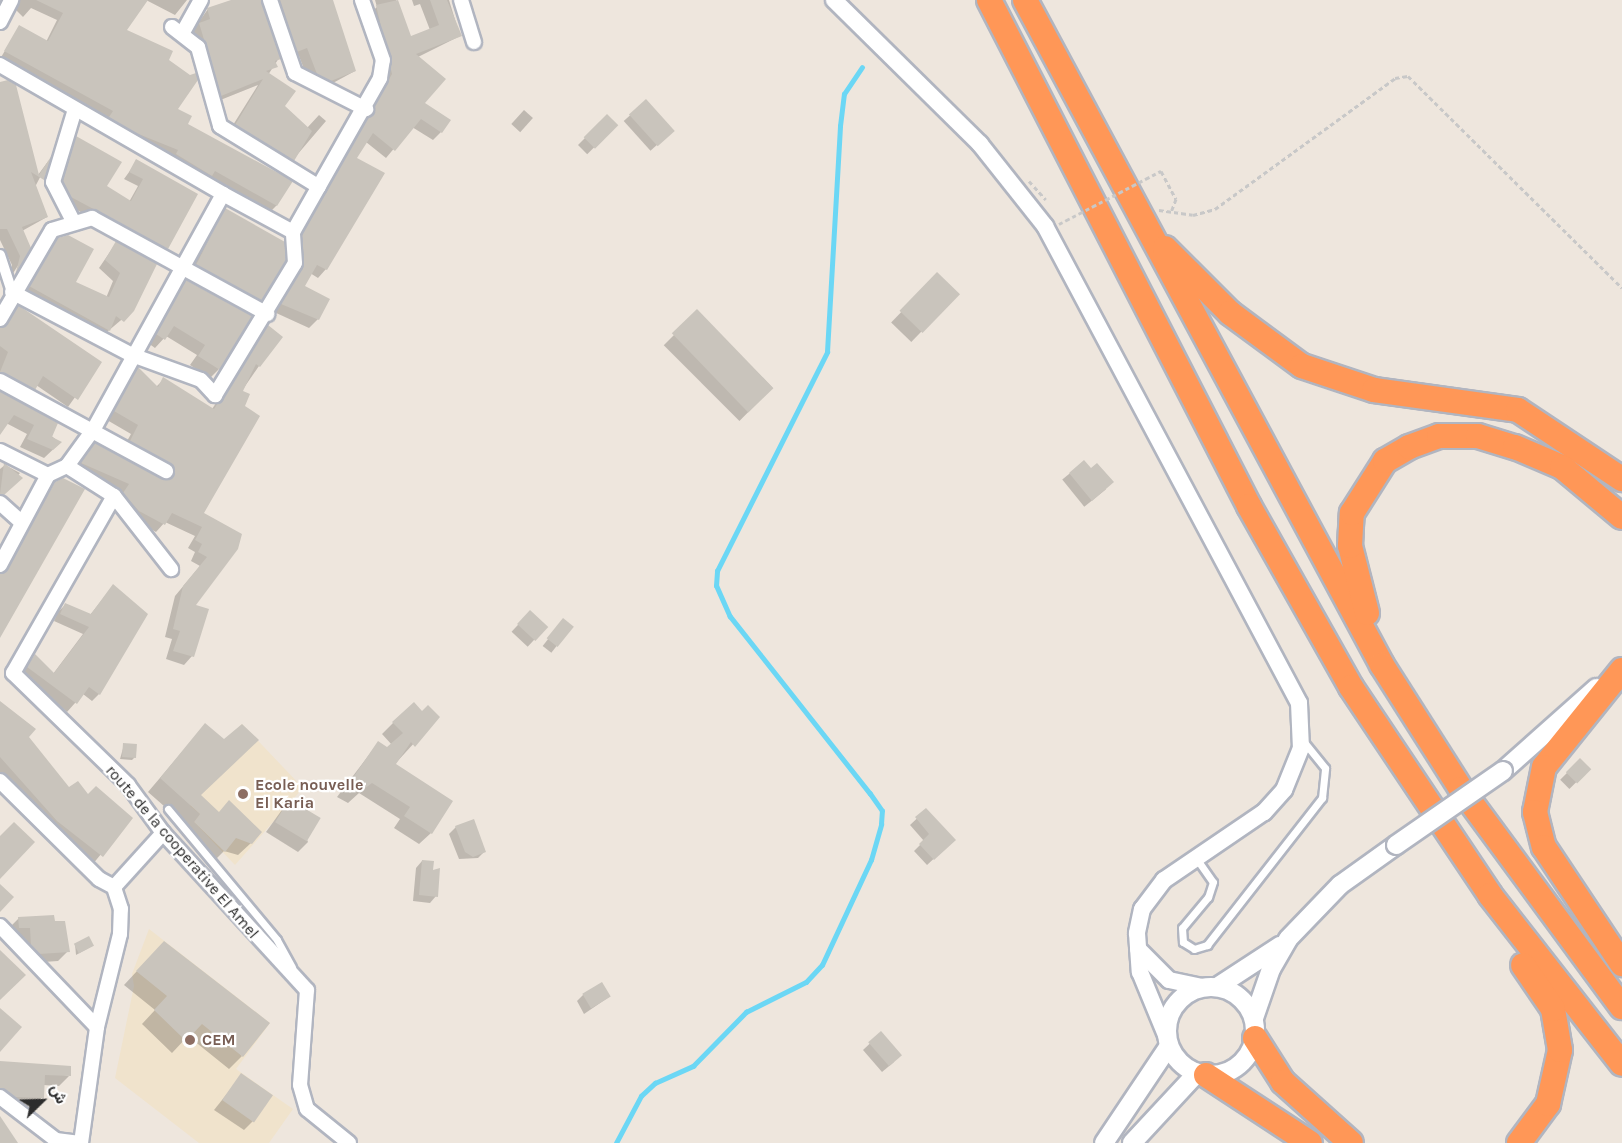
<!DOCTYPE html>
<meta charset="utf-8">
<style>
body{margin:0}
#map{position:relative;width:1622px;height:1143px;overflow:hidden;background:#eee6dd;font-family:Karla,Vazirmatn,sans-serif}
div>[style]{position:absolute}
.education>*{inset:0;background:#f0e3cc}
.shadow>*{inset:0;background:#0003;transform-origin:0 0}
.stream>*{height:4.5px;margin:-2.25px;padding:0 2.25px;transform-origin:2.25px;border-radius:2.25px;background:#6bd7f5}
.building>*{inset:0;background:#c9c4bc;transform-origin:0 0}
.path>*{height:3px;margin-top:-1.5px;transform-origin:0;background:repeating-linear-gradient(90deg,#c8c8c8 0 4.5px,transparent 0 7.5px)}
.roads{filter:drop-shadow(2px 0 #b1b5c0) drop-shadow(-2px 0 #b1b5c0) drop-shadow(0 2px #b1b5c0) drop-shadow(0 -2px #b1b5c0)}
.service>*{height:7px;margin:-3.5px;padding:0 3.5px;transform-origin:3.5px;border-radius:3.5px;background:#fff}
.pedestrian>*{height:10px;margin:-5px;padding:0 5px;transform-origin:5px;border-radius:5px;background:#fff}
.minor>*{height:14px;margin:-7px;padding:0 7px;transform-origin:7px;border-radius:7px;background:#fff}
.tertiary>*{height:16px;margin:-8px;padding:0 8px;transform-origin:8px;border-radius:8px;background:#fff}
.secondary>*{height:18px;margin:-9px;padding:0 9px;transform-origin:9px;border-radius:9px;background:#fff}
.secondary>.ring{margin:-9px;padding:0;box-sizing:content-box;background:none;border:18px solid #fff;border-radius:50%}
.motorway>*{height:24px;margin:-12px;padding:0 12px;transform-origin:12px;border-radius:12px;background:#ff9757}
.path-bridge>*{height:3px;margin-top:-1.5px;transform-origin:0;background:repeating-linear-gradient(90deg,#c8c8c8 0 4.5px,transparent 0 7.5px)}
.bridges{filter:drop-shadow(2px 0 #b1b5c0) drop-shadow(-2px 0 #b1b5c0) drop-shadow(0 2px #b1b5c0) drop-shadow(0 -2px #b1b5c0)}
.secondary-bridge>*{height:18px;margin:-9px;padding:0 9px;transform-origin:9px;border-radius:9px;background:#fff}
.dots>*{width:16px;height:16px;translate:-50% -50%;box-sizing:border-box;border:3px solid #fff;border-radius:50%}
span{translate:-50% -50%;white-space:nowrap;text-align:center;line-height:1.15;-webkit-text-stroke:4.5px #fff;paint-order:stroke}
.education-label{font-size:16px;color:#785e54;font-weight:700}
.left{translate:0 -50%;text-align:left}
.street-label{font-size:16px;color:#2c2c2c}
.north{position:absolute;left:12px;top:1071px;width:60px;height:60px;-webkit-text-stroke:4px #fff;paint-order:stroke;rotate:67deg;font-size:16px;font-weight:700;line-height:24px;text-align:center;color:#2c2c2c}
.north::after{content:'';display:block;margin:auto;width:21px;height:27px;background:#2c2c2c;clip-path:polygon(50% 0,100% 100%,50% 72%,0 100%)}
</style>
<div id="map">
<div class="education">
<i style="clip-path:polygon(242px 724px,303px 788px,235px 865px,194px 822px,200px 814px,190px 806px,194px 800px,183px 781px)"></i>
<i style="clip-path:polygon(149px 929px,270px 1023px,236px 1069px,293px 1109px,269px 1143px,199px 1143px,115px 1078px,134px 986px,132px 974px)"></i>
</div>
<div class="shadow">
<i style="clip-path:polygon(6px 0,187px 0,175px 15px,146px 0,125px 30px,167px 61px,175px 110px,186px 125px,290px 182px,276px 206px,269px 213px,103px 125px,107px 118px,0 59px,19px 27px,46px 42px,57px 20px,31px 8px,23px 17px)"></i>
<i style="clip-path:polygon(239px 0,329px 0,355px 71px,322px 89px,309px 82px,299px 56px,289px 59px,268px 1px,263px 2px,279px 58px,268px 75px,283px 107px,307px 128px,319px 115px,326px 121px,285px 169px,228px 133px,258px 85px,213px 103px,191px 33px,208px 9px)"></i>
<i style="clip-path:polygon(375px 0,396px 0,410px 38px,430px 30px,420px 4px,414px 6px,412px 0,449px 0,460px 36px,418px 57px,423px 103px,441px 132px,433px 140px,412px 127px,386px 158px,366px 142px,355px 159px,326px 269px,318px 278px,310px 273px,302px 287px,318px 319px,309px 328px,274px 312px,296px 273px,295px 244px,385px 83px,368px 15px,377px 7px)"></i>
<i style="clip-path:polygon(0 83px,38px 175px,49px 160px,35px 187px,47px 217px,22px 231px,30px 247px,8px 281px,12px 265px,0 240px)"></i>
<i style="left:646px;top:101px;width:40px;height:30px;rotate:48deg"></i>
<i style="left:524px;top:110px;width:12px;height:19px;rotate:42deg"></i>
<i style="left:607px;top:116px;width:13px;height:41px;rotate:45deg"></i>
<i style="clip-path:polygon(76px 138px,105px 187px,129px 202px,138px 186px,124px 179px,137px 161px,179px 219px,160px 255px,64px 203px,57px 188px)"></i>
<i style="clip-path:polygon(226px 210px,260px 300px,253px 307px,189px 273px)"></i>
<i style="clip-path:polygon(59px 239px,74px 282px,106px 298px,113px 281px,99px 268px,116px 243px,133px 310px,101px 337px,23px 294px)"></i>
<i style="left:937px;top:275px;width:28px;height:66px;rotate:44deg"></i>
<i style="clip-path:polygon(186px 282px,219px 369px,210px 378px,190px 365px,197px 355px,166px 336px,155px 348px,148px 343px)"></i>
<i style="left:697px;top:312px;width:107px;height:47px;rotate:45deg"></i>
<i style="clip-path:polygon(268px 327px,259px 366px,241px 392px,202px 513px,240px 535px,193px 605px,192px 656px,184px 665px,166px 659px,172px 639px,165px 637px,175px 596px,200px 566px,191px 561px,195px 552px,188px 548px,195px 536px,165px 522px,156px 532px,127px 516px,116px 502px,122px 493px,74px 471px,95px 445px,166px 478px,122px 450px,131px 434px,107px 420px,130px 377px,138px 369px,156px 387px,164px 379px,212px 409px)"></i>
<i style="clip-path:polygon(0 329px,100px 362px,68px 407px,36px 385px,25px 397px,0 383px)"></i>
<i style="clip-path:polygon(0 393px,60px 443px,44px 458px,20px 447px,27px 434px,6px 423px,0 432px)"></i>
<i style="left:1084px;top:462px;width:35px;height:28px;rotate:51deg"></i>
<i style="clip-path:polygon(5px 465px,20px 473px,0 497px,0 469px)"></i>
<i style="clip-path:polygon(55px 483px,0 634px,0 576px)"></i>
<i style="clip-path:polygon(113px 586px,99px 694px,92px 701px,83px 694px,67px 712px,21px 674px,35px 656px,53px 674px,83px 634px,54px 621px,58px 612px,65px 605px,90px 615px)"></i>
<i style="left:530px;top:612px;width:22px;height:27px;rotate:43deg"></i>
<i style="left:563px;top:620px;width:11px;height:33px;rotate:38deg"></i>
<i style="clip-path:polygon(0 702px,69px 789px,131px 818px,92px 865px,0 782px)"></i>
<i style="clip-path:polygon(422px 713px,438px 717px,394px 765px,431px 833px,419px 844px,394px 828px,400px 819px,359px 793px,348px 803px,337px 797px,378px 743px,387px 749px,392px 745px,382px 734px,393px 723px)"></i>
<i style="clip-path:polygon(205px 725px,199px 795px,251px 843px,238px 855px,224px 851px,212px 863px,182px 835px,189px 828px,148px 792px)"></i>
<i style="clip-path:polygon(124px 745px,135px 757px,132px 760px,120px 759px)"></i>
<i style="left:1580px;top:760px;width:13px;height:28px;rotate:45deg"></i>
<i style="clip-path:polygon(289px 800px,308px 842px,298px 852px,266px 832px)"></i>
<i style="clip-path:polygon(926px 810px,954px 840px,927px 865px,914px 851px,924px 841px,910px 825px)"></i>
<i style="clip-path:polygon(456px 827px,485px 851px,478px 858px,459px 859px,449px 834px)"></i>
<i style="clip-path:polygon(422px 861px,431px 873px,436px 896px,430px 903px,413px 901px,416px 868px)"></i>
<i style="clip-path:polygon(19px 918px,53px 923px,68px 951px,58px 961px,29px 963px,22px 956px,21px 937px,10px 937px,9px 928px)"></i>
<i style="clip-path:polygon(75px 944px,92px 946px,76px 955px)"></i>
<i style="clip-path:polygon(151px 956px,242px 1056px,229px 1069px,188px 1036px,172px 1053px,142px 1024px,155px 1010px,124px 985px)"></i>
<i style="clip-path:polygon(583px 995px,609px 997px,584px 1014px,577px 1001px)"></i>
<i style="clip-path:polygon(881px 1033px,894px 1062px,882px 1072px,863px 1050px)"></i>
<i style="clip-path:polygon(0 1062px,69px 1076px,59px 1086px,43px 1085px,42px 1097px,22px 1116px,0 1103px)"></i>
<i style="clip-path:polygon(242px 1075px,253px 1121px,244px 1130px,214px 1110px)"></i>
</div>
<div class="stream">
<i style="left:616px;top:1143px;width:53px;rotate:-62deg"></i>
<i style="left:641px;top:1096px;width:19px;rotate:-43deg"></i>
<i style="left:655px;top:1083px;width:42px;rotate:-24.1deg"></i>
<i style="left:693px;top:1066px;width:76px;rotate:-45.5deg"></i>
<i style="left:746px;top:1012px;width:67px;rotate:-26.6deg"></i>
<i style="left:806px;top:982px;width:23px;rotate:-47deg"></i>
<i style="left:822px;top:965px;width:116px;rotate:-65deg"></i>
<i style="left:871px;top:860px;width:37px;rotate:-74deg"></i>
<i style="left:881px;top:824px;width:13px;rotate:-86deg"></i>
<i style="left:882px;top:811px;width:21px;rotate:-125deg"></i>
<i style="left:870px;top:794px;width:226px;rotate:-128.3deg"></i>
<i style="left:730px;top:617px;width:34px;rotate:-114deg"></i>
<i style="left:716px;top:586px;width:15px;rotate:-86deg"></i>
<i style="left:717px;top:571px;width:245px;rotate:-63.3deg"></i>
<i style="left:827px;top:352px;width:226px;rotate:-86.7deg"></i>
<i style="left:840px;top:126px;width:32px;rotate:-83deg"></i>
<i style="left:844px;top:94px;width:32px;rotate:-56deg"></i>
</div>
<div class="building">
<i style="clip-path:polygon(36px 0,148px 0,127px 30px,173px 51px,169px 60px,190px 75px,196px 73px,198px 80px,178px 109px,192px 116px,188px 124px,293px 181px,277px 206px,215px 171px,212px 176px,176px 154px,178px 150px,131px 131px,109px 117px,113px 111px,4px 51px,19px 25px,48px 41px,63px 13px)"></i>
<i style="clip-path:polygon(231px 0,261px 0,281px 59px,275px 61px,278px 67px,266px 71px,296px 91px,285px 106px,312px 131px,294px 161px,235px 125px,263px 79px,221px 96px,199px 23px,210px 19px,207px 8px)"></i>
<i style="clip-path:polygon(280px 0,333px 0,356px 71px,331px 81px,317px 74px,307px 48px,297px 52px)"></i>
<i style="clip-path:polygon(398px 0,411px 36px,439px 25px,430px 0,447px 0,462px 36px,416px 54px,446px 79px,425px 103px,451px 120px,442px 133px,421px 119px,395px 151px,373px 133px,357px 158px,385px 173px,327px 270px,317px 265px,305px 286px,330px 299px,319px 320px,281px 304px,303px 267px,302px 235px,392px 74px,376px 5px)"></i>
<i style="clip-path:polygon(8px 80px,16px 85px,39px 175px,52px 155px,44px 180px,31px 172px,48px 217px,22px 227px,31px 248px,15px 276px,20px 256px,7px 229px,0 229px,0 82px)"></i>
<i style="left:646px;top:99px;width:43px;height:23px;rotate:48deg"></i>
<i style="left:607px;top:114px;width:16px;height:33px;rotate:45deg"></i>
<i style="clip-path:polygon(76px 136px,122px 162px,107px 186px,131px 201px,143px 179px,129px 172px,136px 159px,198px 194px,168px 249px,71px 197px,63px 181px)"></i>
<i style="clip-path:polygon(225px 208px,285px 242px,286px 261px,262px 301px,196px 265px)"></i>
<i style="clip-path:polygon(68px 235px,94px 249px,76px 282px,109px 297px,120px 273px,105px 260px,116px 241px,157px 264px,134px 311px,124px 322px,116px 316px,110px 331px,29px 286px,58px 238px)"></i>
<i style="left:937px;top:272px;width:32px;height:54px;rotate:44deg"></i>
<i style="clip-path:polygon(186px 280px,252px 316px,220px 370px,198px 356px,205px 345px,174px 326px,165px 340px,156px 334px)"></i>
<i style="clip-path:polygon(18px 305px,102px 362px,78px 400px,43px 376px,35px 390px,0 372px,8px 352px,0 346px,0 328px)"></i>
<i style="left:697px;top:309px;width:110px;height:35px;rotate:46deg"></i>
<i style="clip-path:polygon(268px 325px,283px 337px,260px 367px,256px 364px,243px 391px,250px 394px,245px 406px,260px 416px,204px 513px,242px 534px,238px 549px,196px 605px,209px 609px,194px 657px,173px 651px,180px 631px,173px 629px,183px 586px,207px 557px,198px 552px,202px 544px,195px 540px,202px 527px,172px 513px,165px 525px,139px 511px,123px 493px,129px 484px,81px 463px,95px 443px,162px 479px,171px 478px,173px 466px,130px 441px,138px 425px,114px 411px,138px 367px,158px 387px,163px 377px,214px 409px)"></i>
<i style="clip-path:polygon(0 391px,58px 423px,52px 437px,62px 442px,53px 450px,27px 439px,34px 425px,14px 415px,0 435px)"></i>
<i style="clip-path:polygon(1084px 460px,1091px 468px,1097px 463px,1114px 482px,1092px 501px,1069px 473px)"></i>
<i style="clip-path:polygon(4px 463px,23px 478px,4px 495px,0 494px)"></i>
<i style="clip-path:polygon(63px 478px,85px 489px,0 638px,0 574px,8px 569px,55px 482px)"></i>
<i style="clip-path:polygon(113px 584px,148px 614px,100px 695px,89px 687px,77px 704px,27px 667px,35px 654px,54px 673px,89px 627px,60px 614px,65px 603px,91px 614px)"></i>
<i style="left:530px;top:610px;width:25px;height:19px;rotate:43deg"></i>
<i style="left:563px;top:618px;width:14px;height:26px;rotate:39deg"></i>
<i style="clip-path:polygon(0 701px,36px 729px,29px 737px,69px 787px,78px 781px,88px 794px,96px 786px,133px 818px,103px 857px,57px 821px,0 757px)"></i>
<i style="clip-path:polygon(414px 702px,422px 711px,428px 705px,440px 717px,415px 747px,411px 742px,396px 764px,453px 801px,432px 834px,404px 816px,410px 807px,372px 783px,360px 792px,348px 785px,378px 741px,387px 747px,403px 733px,392px 722px)"></i>
<i style="clip-path:polygon(205px 723px,224px 739px,242px 724px,259px 740px,201px 795px,219px 812px,229px 800px,262px 832px,252px 844px,236px 838px,225px 852px,194px 822px,200px 814px,160px 778px)"></i>
<i style="left:123px;top:743px;width:14px;height:14px;rotate:4deg"></i>
<i style="left:1580px;top:758px;width:16px;height:20px;rotate:45deg"></i>
<i style="left:289px;top:799px;width:37px;height:27px;rotate:31deg"></i>
<i style="clip-path:polygon(926px 808px,956px 840px,934px 860px,919px 844px,929px 834px,915px 817px)"></i>
<i style="clip-path:polygon(474px 819px,486px 852px,473px 857px,465px 852px,455px 826px)"></i>
<i style="clip-path:polygon(14px 822px,35px 842px,0 879px,0 836px)"></i>
<i style="clip-path:polygon(422px 860px,434px 861px,433px 870px,440px 868px,438px 897px,419px 895px)"></i>
<i style="clip-path:polygon(0 884px,14px 897px,0 912px)"></i>
<i style="clip-path:polygon(54px 915px,55px 921px,65px 921px,70px 952px,39px 954px,31px 946px,30px 928px,19px 928px,18px 917px)"></i>
<i style="left:89px;top:936px;width:11px;height:17px;rotate:63deg"></i>
<i style="clip-path:polygon(164px 941px,270px 1023px,243px 1057px,202px 1024px,186px 1041px,154px 1010px,167px 996px,136px 971px)"></i>
<i style="clip-path:polygon(0 950px,26px 975px,0 1000px)"></i>
<i style="left:602px;top:982px;width:17px;height:23px;rotate:59deg"></i>
<i style="clip-path:polygon(0 1008px,22px 1027px,0 1052px)"></i>
<i style="left:881px;top:1031px;width:32px;height:17px;rotate:49deg"></i>
<i style="clip-path:polygon(0 1061px,71px 1066px,71px 1076px,45px 1075px,44px 1098px,15px 1097px,0 1088px)"></i>
<i style="left:241px;top:1073px;width:39px;height:33px;rotate:35deg"></i>
<i style="clip-path:polygon(0 1116px,18px 1143px,0 1143px)"></i>
</div>
<div class="path">
<i style="left:1161px;top:171px;width:32px;rotate:62deg"></i>
<i style="left:1176px;top:199px;width:14px;rotate:111deg"></i>
<i style="left:1029px;top:181px;width:25px;rotate:48deg"></i>
<i style="left:1159px;top:210px;width:34px;rotate:8deg"></i>
<i style="left:1193px;top:215px;width:23px;rotate:-15deg"></i>
<i style="left:1215px;top:209px;width:223px;rotate:-36deg"></i>
<i style="left:1395px;top:78px;width:13px;rotate:-9deg"></i>
<i style="left:1408px;top:76px;width:301px;rotate:44.7deg"></i>
</div>
<div class="roads">
<div class="service">
<i style="left:168px;top:809px;width:170px;rotate:50.2deg"></i>
<i style="left:277px;top:940px;width:31px;rotate:61deg"></i>
<i style="left:1196px;top:858px;width:29px;rotate:55deg"></i>
<i style="left:1213px;top:882px;width:16px;rotate:108deg"></i>
<i style="left:1208px;top:897px;width:40px;rotate:130deg"></i>
<i style="left:1182px;top:928px;width:14px;rotate:86deg"></i>
<i style="left:1183px;top:942px;width:13px;rotate:32deg"></i>
<i style="left:1194px;top:949px;width:14px;rotate:-17deg"></i>
<i style="left:1207px;top:945px;width:187px;rotate:-52deg"></i>
<i style="left:1322px;top:798px;width:30px;rotate:-84deg"></i>
<i style="left:1325px;top:768px;width:36px;rotate:-129deg"></i>
</div>
<div class="pedestrian">
<i style="left:0;top:255px;width:39px;rotate:72deg"></i>
</div>
<div class="minor">
<i style="left:270px;top:0;width:77px;rotate:71.1deg"></i>
<i style="left:295px;top:73px;width:80px;rotate:26.9deg"></i>
<i style="left:461px;top:0;width:44px;rotate:72.8deg"></i>
<i style="left:0;top:22px;width:25px;rotate:-63deg"></i>
<i style="left:172px;top:27px;width:33px;rotate:38deg"></i>
<i style="left:198px;top:47px;width:82px;rotate:74.4deg"></i>
<i style="left:220px;top:126px;width:116px;rotate:31.6deg"></i>
<i style="left:182px;top:34px;width:39px;rotate:-61deg"></i>
<i style="left:0;top:65px;width:258px;rotate:30deg"></i>
<i style="left:223px;top:194px;width:269px;rotate:118.8deg"></i>
<i style="left:93px;top:430px;width:44px;rotate:125.8deg"></i>
<i style="left:67px;top:466px;width:21px;rotate:155deg"></i>
<i style="left:48px;top:475px;width:102px;rotate:118.1deg"></i>
<i style="left:223px;top:194px;width:80px;rotate:28.5deg"></i>
<i style="left:293px;top:232px;width:177px;rotate:-60.5deg"></i>
<i style="left:380px;top:78px;width:18px;rotate:-81deg"></i>
<i style="left:383px;top:60px;width:64px;rotate:-109.3deg"></i>
<i style="left:74px;top:223px;width:46px;rotate:-117.1deg"></i>
<i style="left:53px;top:182px;width:76px;rotate:-73.2deg"></i>
<i style="left:12px;top:292px;width:136px;rotate:27.7deg"></i>
<i style="left:132px;top:355px;width:73px;rotate:19.9deg"></i>
<i style="left:201px;top:380px;width:21px;rotate:47deg"></i>
<i style="left:215px;top:395px;width:154px;rotate:-58.8deg"></i>
<i style="left:295px;top:263px;width:31px;rotate:-94deg"></i>
<i style="left:0;top:319px;width:103px;rotate:-59.7deg"></i>
<i style="left:52px;top:230px;width:42px;rotate:-16.7deg"></i>
<i style="left:92px;top:218px;width:200px;rotate:28.7deg"></i>
<i style="left:0;top:381px;width:189px;rotate:28.5deg"></i>
<i style="left:0;top:451px;width:54px;rotate:26.6deg"></i>
<i style="left:67px;top:466px;width:56px;rotate:32.6deg"></i>
<i style="left:114px;top:496px;width:204px;rotate:119.7deg"></i>
<i style="left:13px;top:673px;width:161px;rotate:44.2deg"></i>
<i style="left:128px;top:785px;width:59px;rotate:53.9deg"></i>
<i style="left:163px;top:833px;width:213px;rotate:47.5deg"></i>
<i style="left:307px;top:990px;width:95px;rotate:94.2deg"></i>
<i style="left:300px;top:1085px;width:25px;rotate:74deg"></i>
<i style="left:307px;top:1109px;width:54px;rotate:39deg"></i>
<i style="left:114px;top:496px;width:93px;rotate:52deg"></i>
<i style="left:0;top:503px;width:27px;rotate:42deg"></i>
<i style="left:0;top:781px;width:139px;rotate:44.7deg"></i>
<i style="left:99px;top:879px;width:17px;rotate:28deg"></i>
<i style="left:0;top:926px;width:140px;rotate:46.2deg"></i>
<i style="left:0;top:1097px;width:71px;rotate:37.5deg"></i>
<i style="left:56px;top:1140px;width:24px;rotate:7deg"></i>
<i style="left:81px;top:1143px;width:117px;rotate:-82.1deg"></i>
<i style="left:97px;top:1027px;width:96px;rotate:-76.1deg"></i>
<i style="left:120px;top:934px;width:25px;rotate:-88deg"></i>
<i style="left:121px;top:909px;width:23px;rotate:-108deg"></i>
<i style="left:114px;top:887px;width:73px;rotate:-47.8deg"></i>
</div>
<div class="tertiary">
<i style="left:834px;top:0;width:205px;rotate:44.6deg"></i>
<i style="left:980px;top:144px;width:105px;rotate:51.6deg"></i>
<i style="left:1045px;top:226px;width:540px;rotate:61.96deg"></i>
<i style="left:1299px;top:703px;width:45px;rotate:87.5deg"></i>
<i style="left:1301px;top:748px;width:45px;rotate:112deg"></i>
<i style="left:1284px;top:790px;width:30px;rotate:132deg"></i>
<i style="left:1264px;top:812px;width:121px;rotate:145.8deg"></i>
<i style="left:1164px;top:880px;width:36px;rotate:127deg"></i>
<i style="left:1142px;top:909px;width:25px;rotate:102deg"></i>
<i style="left:1137px;top:933px;width:39px;rotate:86deg"></i>
<i style="left:1140px;top:972px;width:74px;rotate:67.6deg"></i>
<i style="left:1138px;top:949px;width:44px;rotate:45deg"></i>
<i style="left:1169px;top:980px;width:34px;rotate:12deg"></i>
</div>
<div class="secondary">
<i style="left:1503px;top:771px;width:125px;rotate:-41.7deg"></i>
<i class="ring" style="left:1167px;top:987px;width:70px;height:70px"></i>
<i style="left:1217px;top:987px;width:75px;rotate:-33.1deg"></i>
<i style="left:1254px;top:1018px;width:52px;rotate:-70.9deg"></i>
<i style="left:1271px;top:969px;width:34px;rotate:-60deg"></i>
<i style="left:1288px;top:939px;width:75px;rotate:-46.1deg"></i>
<i style="left:1340px;top:885px;width:69px;rotate:-35.5deg"></i>
<i style="left:1104px;top:1143px;width:117px;rotate:-56.2deg"></i>
<i style="left:1132px;top:1143px;width:96px;rotate:-47.1deg"></i>
</div>
<div class="motorway">
<i style="left:989px;top:0;width:569px;rotate:62.8deg"></i>
<i style="left:1249px;top:506px;width:208px;rotate:60.6deg"></i>
<i style="left:1351px;top:687px;width:250px;rotate:56.2deg"></i>
<i style="left:1490px;top:895px;width:214px;rotate:52deg"></i>
<i style="left:1025px;top:0;width:755px;rotate:61.77deg"></i>
<i style="left:1382px;top:665px;width:147px;rotate:57.5deg"></i>
<i style="left:1461px;top:789px;width:271px;rotate:53.6deg"></i>
<i style="left:1165px;top:248px;width:92px;rotate:45deg"></i>
<i style="left:1230px;top:313px;width:89px;rotate:36.4deg"></i>
<i style="left:1302px;top:366px;width:76px;rotate:18.4deg"></i>
<i style="left:1374px;top:390px;width:145px;rotate:7.9deg"></i>
<i style="left:1518px;top:410px;width:125px;rotate:33.6deg"></i>
<i style="left:1367px;top:613px;width:69px;rotate:-104.2deg"></i>
<i style="left:1350px;top:546px;width:33px;rotate:-87deg"></i>
<i style="left:1352px;top:513px;width:62px;rotate:-57.6deg"></i>
<i style="left:1385px;top:461px;width:28px;rotate:-30deg"></i>
<i style="left:1409px;top:447px;width:32px;rotate:-20deg"></i>
<i style="left:1439px;top:436px;width:39px"></i>
<i style="left:1478px;top:436px;width:39px;rotate:17deg"></i>
<i style="left:1515px;top:447px;width:51px;rotate:23.1deg"></i>
<i style="left:1562px;top:467px;width:78px;rotate:39.8deg"></i>
<i style="left:1622px;top:670px;width:124px;rotate:128.8deg"></i>
<i style="left:1544px;top:767px;width:46px;rotate:101.3deg"></i>
<i style="left:1535px;top:812px;width:36px;rotate:76deg"></i>
<i style="left:1544px;top:847px;width:141px;rotate:56.3deg"></i>
<i style="left:1255px;top:1038px;width:52px;rotate:57.5deg"></i>
<i style="left:1283px;top:1082px;width:91px;rotate:41.9deg"></i>
<i style="left:1206px;top:1075px;width:124px;rotate:33.2deg"></i>
<i style="left:1519px;top:1143px;width:49px;rotate:-53.4deg"></i>
<i style="left:1548px;top:1104px;width:55px;rotate:-77.5deg"></i>
<i style="left:1560px;top:1050px;width:42px;rotate:-99.7deg"></i>
<i style="left:1553px;top:1009px;width:53px;rotate:-124.3deg"></i>
</div>
</div>
<div class="path-bridge">
<i style="left:1059px;top:224px;width:115px;rotate:-27.5deg"></i>
</div>
<div class="bridges">
<div class="secondary-bridge">
<i style="left:1396px;top:845px;width:130px;rotate:-34.7deg"></i>
</div>
</div>
<div class="dots">
<i style="left:243px;top:794px;background:#8d6e63"></i>
<i style="left:190px;top:1040px;background:#8d6e63"></i>
</div>
<div class="education-label">
<span class="left" style="left:255px;top:794px">Ecole nouvelle<br>El Karia</span>
<span class="left" style="left:202px;top:1040px">CEM</span>
</div>
<div class="street-label">
<span style="left:182px;top:852px;rotate:49deg">route de la cooperative El Amel</span>
</div>
<div class="north">ش</div>
</div>
